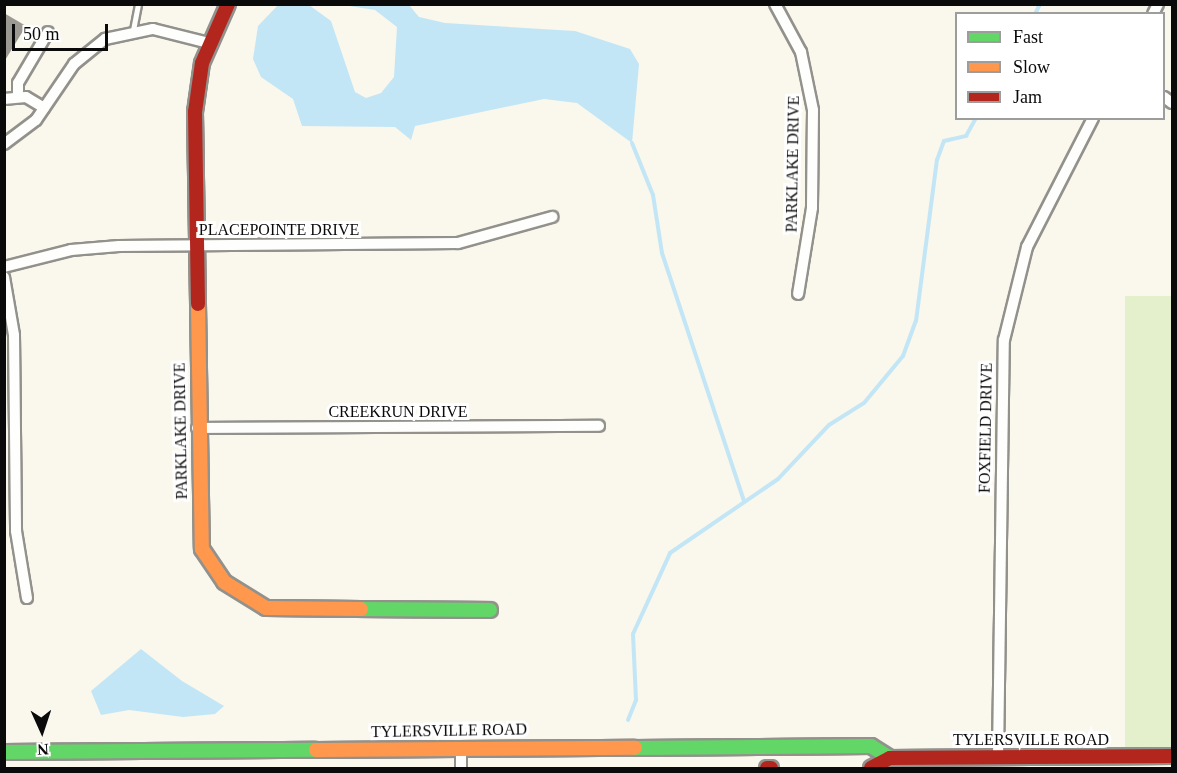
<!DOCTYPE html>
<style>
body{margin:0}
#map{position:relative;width:1177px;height:773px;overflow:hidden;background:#faf7ed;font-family:"Times New Roman",serif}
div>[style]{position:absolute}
.green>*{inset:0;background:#e3f0cb;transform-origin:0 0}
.water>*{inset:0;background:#c2e6f5}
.stream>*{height:4px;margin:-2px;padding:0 2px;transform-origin:2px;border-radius:2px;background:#c2e6f5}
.building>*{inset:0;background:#9c9993}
.roads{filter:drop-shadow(2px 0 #92918c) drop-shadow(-2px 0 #92918c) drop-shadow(0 2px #92918c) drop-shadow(0 -2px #92918c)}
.lane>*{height:5px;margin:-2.5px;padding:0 2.5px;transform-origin:2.5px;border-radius:2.5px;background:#fefefc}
.street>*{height:10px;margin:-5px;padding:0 5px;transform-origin:5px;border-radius:5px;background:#fefefc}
.fast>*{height:14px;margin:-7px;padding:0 7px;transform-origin:7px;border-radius:7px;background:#63d668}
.slow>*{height:14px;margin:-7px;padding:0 7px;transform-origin:7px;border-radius:7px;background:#ff974d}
.jam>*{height:14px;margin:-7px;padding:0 7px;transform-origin:7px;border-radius:7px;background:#b3261e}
span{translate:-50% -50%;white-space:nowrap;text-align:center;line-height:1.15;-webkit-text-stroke:6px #fff;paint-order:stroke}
.street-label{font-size:16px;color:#0a0a0a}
.frame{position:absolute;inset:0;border:6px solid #0a0a0a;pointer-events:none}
.legend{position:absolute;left:955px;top:12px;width:210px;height:108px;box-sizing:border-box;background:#fff;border:2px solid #9d9d9d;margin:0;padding:8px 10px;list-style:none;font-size:18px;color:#0a0a0a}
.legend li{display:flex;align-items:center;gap:12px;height:30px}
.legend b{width:30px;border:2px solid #9d9d9d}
.north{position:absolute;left:12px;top:701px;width:60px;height:60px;-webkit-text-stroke:4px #fff;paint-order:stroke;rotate:177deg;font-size:16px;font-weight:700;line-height:24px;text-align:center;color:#0a0a0a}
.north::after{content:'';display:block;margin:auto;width:21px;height:27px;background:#0a0a0a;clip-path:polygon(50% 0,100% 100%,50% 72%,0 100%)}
.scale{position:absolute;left:12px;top:24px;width:96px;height:27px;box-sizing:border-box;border:3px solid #0a0a0a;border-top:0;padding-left:8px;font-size:18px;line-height:21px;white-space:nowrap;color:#0a0a0a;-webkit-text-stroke:4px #fff;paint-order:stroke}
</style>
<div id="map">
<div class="green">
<i style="left:1172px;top:296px;width:460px;height:47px;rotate:90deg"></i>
</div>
<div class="water">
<i style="clip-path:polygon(279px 4px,309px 5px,331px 21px,355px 92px,366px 98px,381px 93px,394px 77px,397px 27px,375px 10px,343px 5px,409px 5px,419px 17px,445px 23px,575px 31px,630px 49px,639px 64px,632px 143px,577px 103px,544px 99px,415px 126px,411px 140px,395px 127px,302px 126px,293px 99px,261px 77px,253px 59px,258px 26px)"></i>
<i style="clip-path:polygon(141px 649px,182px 681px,224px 706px,215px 714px,183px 717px,129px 710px,101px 715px,91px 691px)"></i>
</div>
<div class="stream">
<i style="left:1035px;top:14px;width:11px;rotate:-63deg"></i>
<i style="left:632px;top:143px;width:56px;rotate:68deg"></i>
<i style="left:653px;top:195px;width:59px;rotate:81.2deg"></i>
<i style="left:662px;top:253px;width:261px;rotate:71.7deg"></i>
<i style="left:628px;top:720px;width:22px;rotate:-68deg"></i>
<i style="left:636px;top:700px;width:66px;rotate:-92.6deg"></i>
<i style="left:633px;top:634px;width:89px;rotate:-65.4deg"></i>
<i style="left:670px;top:553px;width:131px;rotate:-34.4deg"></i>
<i style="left:778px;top:479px;width:74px;rotate:-46.6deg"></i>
<i style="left:829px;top:425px;width:41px;rotate:-32.2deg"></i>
<i style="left:864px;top:403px;width:61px;rotate:-50.3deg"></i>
<i style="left:903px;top:356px;width:37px;rotate:-70deg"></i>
<i style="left:916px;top:321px;width:162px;rotate:-82.6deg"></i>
<i style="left:937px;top:160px;width:20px;rotate:-70deg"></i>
<i style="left:944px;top:141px;width:23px;rotate:-13deg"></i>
<i style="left:966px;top:136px;width:21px;rotate:-61deg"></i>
</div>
<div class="building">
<i style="clip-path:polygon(4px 13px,26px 26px,4px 62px)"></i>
</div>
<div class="roads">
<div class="lane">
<i style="left:133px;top:30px;width:26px;rotate:-79deg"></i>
</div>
<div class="street">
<i style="left:775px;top:4px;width:55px;rotate:61.6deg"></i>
<i style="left:801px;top:52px;width:59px;rotate:78.3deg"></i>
<i style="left:813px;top:110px;width:98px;rotate:90.6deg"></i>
<i style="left:812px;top:208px;width:87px;rotate:99.2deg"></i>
<i style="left:1153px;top:14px;width:11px;rotate:-63deg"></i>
<i style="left:18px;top:95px;width:12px;rotate:-90deg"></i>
<i style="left:18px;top:83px;width:59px;rotate:-59.5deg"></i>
<i style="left:1164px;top:97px;width:10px;rotate:37deg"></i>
<i style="left:4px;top:99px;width:22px;rotate:-5deg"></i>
<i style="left:26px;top:97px;width:21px;rotate:31deg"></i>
<i style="left:4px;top:144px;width:40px;rotate:-37deg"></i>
<i style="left:36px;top:120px;width:68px;rotate:-55.8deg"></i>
<i style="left:74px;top:64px;width:40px;rotate:-39deg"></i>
<i style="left:105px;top:39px;width:49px;rotate:-11.8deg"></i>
<i style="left:153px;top:29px;width:58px;rotate:14deg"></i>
<i style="left:4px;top:267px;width:69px;rotate:-14.2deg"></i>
<i style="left:71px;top:250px;width:48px;rotate:-4.8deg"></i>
<i style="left:119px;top:246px;width:339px;rotate:-0.5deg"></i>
<i style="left:458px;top:243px;width:98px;rotate:-15.5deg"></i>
<i style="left:4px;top:277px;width:59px;rotate:80.2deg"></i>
<i style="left:14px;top:335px;width:196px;rotate:89.4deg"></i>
<i style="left:16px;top:531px;width:68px;rotate:80.7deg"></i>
<i style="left:197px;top:428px;width:402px;rotate:-0.3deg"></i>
<i style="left:998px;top:757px;width:417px;rotate:-89.2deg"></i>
<i style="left:1004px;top:340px;width:96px;rotate:-76.1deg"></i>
<i style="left:1027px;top:247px;width:145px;rotate:-62.9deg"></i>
<i style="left:461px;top:768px;width:21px;rotate:-90deg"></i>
</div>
<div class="fast">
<i style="left:361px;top:609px;width:129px;rotate:0.4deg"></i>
<i style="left:635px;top:748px;width:236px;rotate:-0.5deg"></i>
<i style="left:871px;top:746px;width:22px;rotate:32deg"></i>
<i style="left:4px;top:752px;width:312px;rotate:-0.4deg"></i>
</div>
<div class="slow">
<i style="left:198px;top:304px;width:245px;rotate:89.1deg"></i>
<i style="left:202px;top:549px;width:40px;rotate:56deg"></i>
<i style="left:224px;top:582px;width:49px;rotate:31.8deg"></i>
<i style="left:266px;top:608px;width:95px;rotate:0.6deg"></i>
<i style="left:316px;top:750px;width:319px;rotate:-0.4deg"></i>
</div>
<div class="jam">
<i style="left:198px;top:304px;width:192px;rotate:-90.9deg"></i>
<i style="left:195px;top:112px;width:49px;rotate:-81.9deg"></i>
<i style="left:202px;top:63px;width:64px;rotate:-66.2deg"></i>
<i style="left:767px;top:768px;width:4px"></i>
<i style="left:871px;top:768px;width:21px;rotate:-28deg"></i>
<i style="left:890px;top:758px;width:282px;rotate:-0.4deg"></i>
</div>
</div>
<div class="street-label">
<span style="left:793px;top:164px;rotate:-89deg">PARKLAKE DRIVE</span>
<span style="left:279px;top:230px">PLACEPOINTE DRIVE</span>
<span style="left:398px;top:412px">CREEKRUN DRIVE</span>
<span style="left:986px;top:428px;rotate:-89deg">FOXFIELD DRIVE</span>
<span style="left:181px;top:431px;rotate:-91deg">PARKLAKE DRIVE</span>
<span style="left:449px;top:731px;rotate:-1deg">TYLERSVILLE ROAD</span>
<span style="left:1031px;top:740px">TYLERSVILLE ROAD</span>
</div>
<div class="frame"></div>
<ul class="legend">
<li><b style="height:8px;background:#63d668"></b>Fast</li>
<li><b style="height:8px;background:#ff974d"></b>Slow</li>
<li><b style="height:8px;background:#b3261e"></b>Jam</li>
</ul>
<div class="north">N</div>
<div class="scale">50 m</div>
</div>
